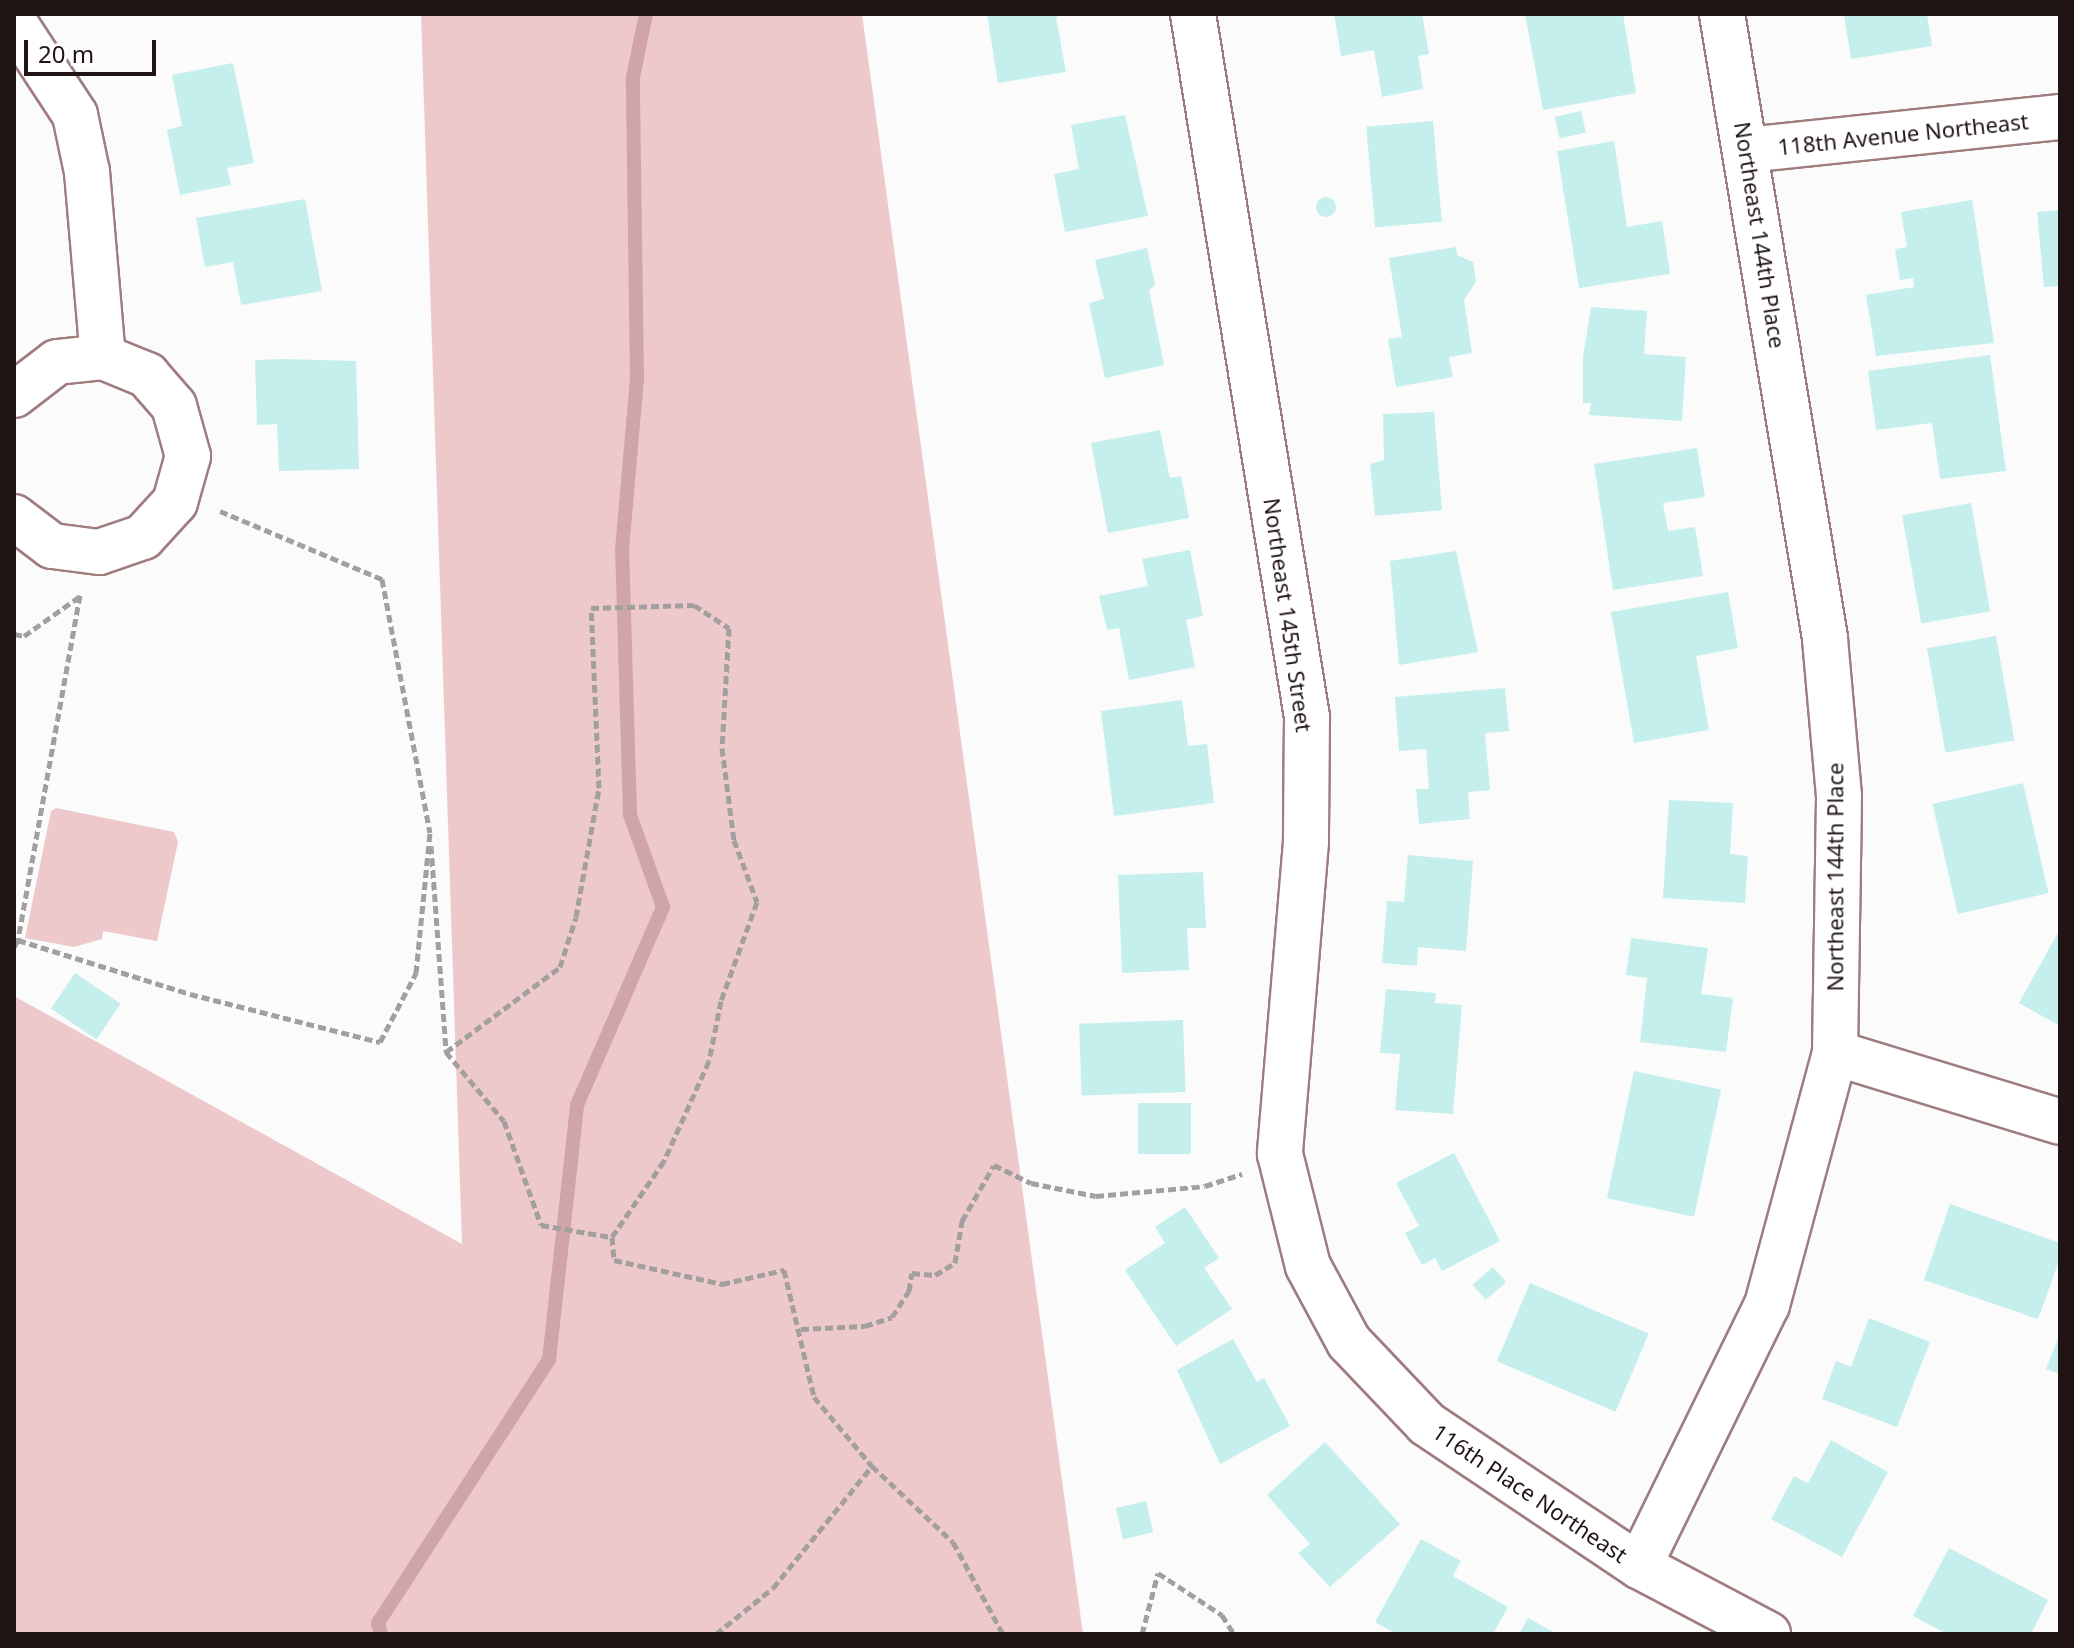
<!DOCTYPE html>
<style>
body{margin:0}
#map{position:relative;width:2074px;height:1648px;overflow:hidden;background:#fbfbfb;font-family:"Noto Sans",sans-serif}
div>[style]{position:absolute}
.green>*{inset:0;background:#eec9cb}
.stream>*{height:14px;margin:-7px;padding:0 7px;transform-origin:7px;border-radius:7px;background:#cfa5a8}
.building>*{inset:0;background:#c4efed;transform-origin:0 0}
.round{border-radius:50%}
.path>*{height:5px;margin-top:-2.5px;transform-origin:0;background:repeating-linear-gradient(90deg,#a49f9f 0 8px,transparent 0 12px)}
.roads{filter:drop-shadow(2px 0 #9f7c7e) drop-shadow(-2px 0 #9f7c7e) drop-shadow(0 2px #9f7c7e) drop-shadow(0 -2px #9f7c7e)}
.minor>*{height:44px;margin:-22px;padding:0 22px;transform-origin:22px;border-radius:22px;background:#fff}
span{translate:-50% -50%;white-space:nowrap;text-align:center;line-height:1.15;-webkit-text-stroke:6px #fff;paint-order:stroke}
.street-label{font-size:22px;color:#211415}
.frame{position:absolute;inset:0;border:16px solid #211415;pointer-events:none}
.scale{position:absolute;left:24px;top:40px;width:132px;height:36px;box-sizing:border-box;border:4px solid #211415;border-top:0;padding-left:10px;font-size:24px;line-height:28px;white-space:nowrap;color:#211415;-webkit-text-stroke:6px #fff;paint-order:stroke}
</style>
<div id="map">
<div class="green">
<i style="clip-path:polygon(421px 14px,862px 14px,1083px 1634px,14px 1634px,14px 996px,462px 1244px)"></i>
<i style="clip-path:polygon(56px 808px,174px 832px,178px 842px,157px 941px,103px 931px,102px 939px,74px 947px,25px 938px,51px 811px)"></i>
</div>
<div class="stream">
<i style="left:381px;top:1634px;width:11px;rotate:-105deg"></i>
<i style="left:378px;top:1623px;width:314px;rotate:-57deg"></i>
<i style="left:549px;top:1360px;width:257px;rotate:-83.7deg"></i>
<i style="left:577px;top:1105px;width:216px;rotate:-66.5deg"></i>
<i style="left:663px;top:907px;width:98px;rotate:-109.7deg"></i>
<i style="left:630px;top:815px;width:265px;rotate:-91.7deg"></i>
<i style="left:622px;top:550px;width:172px;rotate:-85deg"></i>
<i style="left:637px;top:379px;width:302px;rotate:-90.8deg"></i>
<i style="left:633px;top:77px;width:64px;rotate:-78.3deg"></i>
</div>
<div class="building">
<i style="clip-path:polygon(987px 14px,1064px 14px,1056px 17px,1066px 72px,998px 83px)"></i>
<i style="clip-path:polygon(1334px 14px,1422px 14px,1429px 54px,1418px 56px,1423px 89px,1382px 97px,1374px 50px,1341px 56px)"></i>
<i style="clip-path:polygon(1525px 14px,1623px 14px,1636px 93px,1543px 110px)"></i>
<i style="clip-path:polygon(1844px 14px,1927px 14px,1932px 46px,1851px 59px)"></i>
<i style="clip-path:polygon(233px 63px,254px 163px,227px 168px,231px 185px,180px 195px,167px 130px,182px 126px,172px 75px)"></i>
<i style="left:1581px;top:111px;width:22px;height:27px;rotate:77deg"></i>
<i style="clip-path:polygon(1125px 115px,1148px 216px,1065px 232px,1054px 174px,1079px 169px,1071px 125px)"></i>
<i style="left:1433px;top:121px;width:101px;height:67px;rotate:85deg"></i>
<i style="clip-path:polygon(1614px 141px,1627px 227px,1662px 221px,1670px 274px,1579px 288px,1557px 151px)"></i>
<i class="round" style="left:1316px;top:197px;width:20px;height:20px"></i>
<i style="clip-path:polygon(305px 199px,322px 291px,241px 305px,233px 262px,205px 267px,196px 218px)"></i>
<i style="clip-path:polygon(1972px 200px,1994px 343px,1876px 356px,1866px 295px,1914px 287px,1913px 278px,1900px 280px,1895px 249px,1907px 247px,1901px 212px)"></i>
<i style="clip-path:polygon(2060px 210px,2060px 286px,2044px 287px,2037px 212px)"></i>
<i style="clip-path:polygon(1456px 247px,1457px 255px,1473px 262px,1476px 282px,1464px 300px,1472px 353px,1449px 357px,1453px 377px,1396px 387px,1388px 339px,1402px 337px,1389px 258px)"></i>
<i style="clip-path:polygon(1147px 248px,1155px 285px,1149px 290px,1164px 365px,1105px 378px,1089px 303px,1104px 299px,1095px 260px)"></i>
<i style="clip-path:polygon(1591px 307px,1647px 311px,1644px 354px,1686px 357px,1682px 421px,1589px 415px,1591px 403px,1583px 403px,1583px 357px)"></i>
<i style="clip-path:polygon(1990px 355px,2006px 471px,1940px 479px,1932px 423px,1876px 430px,1868px 371px)"></i>
<i style="clip-path:polygon(283px 359px,356px 361px,359px 469px,279px 471px,277px 424px,257px 425px,255px 360px)"></i>
<i style="clip-path:polygon(1434px 412px,1442px 510px,1375px 516px,1370px 464px,1384px 460px,1383px 414px)"></i>
<i style="clip-path:polygon(1160px 430px,1170px 478px,1181px 476px,1189px 518px,1108px 533px,1091px 443px)"></i>
<i style="clip-path:polygon(1697px 448px,1705px 497px,1663px 503px,1668px 531px,1695px 527px,1703px 576px,1613px 590px,1594px 464px)"></i>
<i style="left:1971px;top:503px;width:110px;height:70px;rotate:80deg"></i>
<i style="clip-path:polygon(1190px 550px,1203px 616px,1186px 620px,1195px 667px,1129px 680px,1119px 628px,1107px 630px,1099px 596px,1148px 586px,1142px 559px)"></i>
<i style="clip-path:polygon(1456px 551px,1478px 652px,1399px 665px,1390px 561px)"></i>
<i style="clip-path:polygon(1728px 592px,1738px 648px,1696px 656px,1709px 730px,1634px 743px,1611px 612px)"></i>
<i style="left:1996px;top:636px;width:106px;height:70px;rotate:80deg"></i>
<i style="clip-path:polygon(1505px 688px,1509px 731px,1485px 733px,1490px 790px,1468px 792px,1470px 819px,1419px 824px,1416px 789px,1429px 789px,1426px 749px,1399px 751px,1395px 697px)"></i>
<i style="clip-path:polygon(1182px 700px,1188px 746px,1207px 744px,1214px 803px,1114px 816px,1101px 711px)"></i>
<i style="left:2023px;top:783px;width:113px;height:93px;rotate:77deg"></i>
<i style="clip-path:polygon(1669px 800px,1733px 803px,1730px 854px,1748px 856px,1745px 903px,1663px 898px)"></i>
<i style="clip-path:polygon(1408px 855px,1473px 861px,1466px 951px,1418px 947px,1417px 966px,1382px 963px,1387px 901px,1404px 902px)"></i>
<i style="clip-path:polygon(1203px 872px,1206px 928px,1187px 928px,1189px 970px,1122px 973px,1118px 875px)"></i>
<i style="clip-path:polygon(2060px 929px,2060px 1026px,2019px 1003px)"></i>
<i style="clip-path:polygon(1631px 938px,1708px 948px,1701px 994px,1733px 998px,1726px 1052px,1640px 1042px,1647px 978px,1626px 975px)"></i>
<i style="left:75px;top:973px;width:55px;height:43px;rotate:34deg"></i>
<i style="clip-path:polygon(1386px 989px,1436px 993px,1435px 1003px,1462px 1005px,1453px 1114px,1395px 1110px,1400px 1054px,1380px 1053px)"></i>
<i style="left:1183px;top:1020px;width:72px;height:104px;rotate:88deg"></i>
<i style="left:1634px;top:1071px;width:89px;height:130px;rotate:12deg"></i>
<i style="left:1138px;top:1103px;width:53px;height:51px"></i>
<i style="clip-path:polygon(1454px 1153px,1500px 1241px,1442px 1271px,1435px 1258px,1422px 1265px,1405px 1233px,1419px 1226px,1396px 1183px)"></i>
<i style="clip-path:polygon(1950px 1204px,2060px 1243px,2060px 1258px,2038px 1319px,1924px 1280px)"></i>
<i style="clip-path:polygon(1185px 1207px,1219px 1258px,1204px 1268px,1232px 1309px,1176px 1346px,1125px 1270px,1165px 1243px,1155px 1227px)"></i>
<i style="left:1493px;top:1267px;width:20px;height:27px;rotate:49deg"></i>
<i style="left:1530px;top:1283px;width:129px;height:85px;rotate:23deg"></i>
<i style="clip-path:polygon(1869px 1318px,1930px 1342px,1897px 1427px,1822px 1399px,1836px 1361px,1851px 1367px)"></i>
<i style="clip-path:polygon(2060px 1334px,2060px 1374px,2046px 1369px)"></i>
<i style="clip-path:polygon(1233px 1339px,1257px 1382px,1264px 1378px,1290px 1426px,1220px 1464px,1177px 1370px)"></i>
<i style="clip-path:polygon(1831px 1440px,1888px 1472px,1842px 1557px,1771px 1519px,1794px 1476px,1808px 1483px)"></i>
<i style="clip-path:polygon(1325px 1442px,1400px 1524px,1330px 1587px,1298px 1553px,1310px 1544px,1267px 1495px)"></i>
<i style="left:1146px;top:1501px;width:32px;height:31px;rotate:77deg"></i>
<i style="clip-path:polygon(1421px 1539px,1461px 1561px,1453px 1576px,1508px 1607px,1493px 1634px,1396px 1634px,1375px 1622px)"></i>
<i style="clip-path:polygon(1949px 1548px,2048px 1600px,2031px 1634px,1947px 1634px,1913px 1616px)"></i>
<i style="clip-path:polygon(1528px 1618px,1557px 1634px,1519px 1634px)"></i>
</div>
<div class="path">
<i style="left:220px;top:511px;width:176px;rotate:22.8deg"></i>
<i style="left:382px;top:579px;width:258px;rotate:79.3deg"></i>
<i style="left:80px;top:595px;width:351px;rotate:100.2deg"></i>
<i style="left:18px;top:940px;width:180px;rotate:17.4deg"></i>
<i style="left:190px;top:994px;width:196px;rotate:14.2deg"></i>
<i style="left:380px;top:1042px;width:78px;rotate:-62.4deg"></i>
<i style="left:416px;top:973px;width:142px;rotate:-84.3deg"></i>
<i style="left:14px;top:634px;width:10px;rotate:11deg"></i>
<i style="left:24px;top:636px;width:69px;rotate:-35.5deg"></i>
<i style="left:431px;top:846px;width:207px;rotate:85.8deg"></i>
<i style="left:446px;top:1052px;width:90px;rotate:50deg"></i>
<i style="left:504px;top:1121px;width:110px;rotate:70.4deg"></i>
<i style="left:541px;top:1225px;width:71px;rotate:9.7deg"></i>
<i style="left:14px;top:947px;width:8px;rotate:-60deg"></i>
<i style="left:446px;top:1052px;width:142px;rotate:-36.7deg"></i>
<i style="left:560px;top:967px;width:52px;rotate:-72.3deg"></i>
<i style="left:576px;top:917px;width:131px;rotate:-79.9deg"></i>
<i style="left:599px;top:788px;width:180px;rotate:-92.5deg"></i>
<i style="left:591px;top:608px;width:103px;rotate:-1.7deg"></i>
<i style="left:694px;top:605px;width:42px;rotate:33.3deg"></i>
<i style="left:729px;top:628px;width:120px;rotate:93.3deg"></i>
<i style="left:722px;top:748px;width:93px;rotate:82.6deg"></i>
<i style="left:734px;top:840px;width:66px;rotate:69.6deg"></i>
<i style="left:757px;top:902px;width:105px;rotate:110deg"></i>
<i style="left:721px;top:1001px;width:61px;rotate:101.3deg"></i>
<i style="left:709px;top:1061px;width:110px;rotate:114.2deg"></i>
<i style="left:664px;top:1161px;width:92px;rotate:124.4deg"></i>
<i style="left:612px;top:1237px;width:23px;rotate:85deg"></i>
<i style="left:614px;top:1260px;width:111px;rotate:12.5deg"></i>
<i style="left:722px;top:1284px;width:64px;rotate:-12.7deg"></i>
<i style="left:784px;top:1270px;width:130px;rotate:76.7deg"></i>
<i style="left:814px;top:1397px;width:90px;rotate:50deg"></i>
<i style="left:872px;top:1466px;width:111px;rotate:43.2deg"></i>
<i style="left:953px;top:1542px;width:105px;rotate:61.5deg"></i>
<i style="left:801px;top:1329px;width:64px;rotate:-2.7deg"></i>
<i style="left:865px;top:1326px;width:28px;rotate:-18deg"></i>
<i style="left:892px;top:1317px;width:31px;rotate:-57deg"></i>
<i style="left:909px;top:1291px;width:18px;rotate:-81deg"></i>
<i style="left:912px;top:1273px;width:23px;rotate:5deg"></i>
<i style="left:935px;top:1275px;width:23px;rotate:-31deg"></i>
<i style="left:955px;top:1263px;width:43px;rotate:-80.5deg"></i>
<i style="left:962px;top:1221px;width:64px;rotate:-60.3deg"></i>
<i style="left:994px;top:1165px;width:41px;rotate:25.9deg"></i>
<i style="left:1031px;top:1183px;width:66px;rotate:11.3deg"></i>
<i style="left:1096px;top:1196px;width:109px;rotate:-5.2deg"></i>
<i style="left:1205px;top:1186px;width:39px;rotate:-18deg"></i>
<i style="left:716px;top:1634px;width:73px;rotate:-38.9deg"></i>
<i style="left:773px;top:1588px;width:157px;rotate:-50.9deg"></i>
<i style="left:1142px;top:1634px;width:63px;rotate:-75.3deg"></i>
<i style="left:1158px;top:1573px;width:77px;rotate:33.3deg"></i>
<i style="left:1222px;top:1615px;width:22px;rotate:58deg"></i>
</div>
<div class="roads">
<div class="minor">
<i style="left:1193px;top:14px;width:712px;rotate:80.79deg"></i>
<i style="left:1307px;top:717px;width:125px;rotate:90.5deg"></i>
<i style="left:1306px;top:842px;width:313px;rotate:94.8deg"></i>
<i style="left:1280px;top:1154px;width:115px;rotate:76deg"></i>
<i style="left:1308px;top:1266px;width:86px;rotate:61.7deg"></i>
<i style="left:1349px;top:1342px;width:113px;rotate:46.4deg"></i>
<i style="left:1427px;top:1424px;width:255px;rotate:33.8deg"></i>
<i style="left:1639px;top:1566px;width:146px;rotate:27.8deg"></i>
<i style="left:14px;top:22px;width:111px;rotate:56.7deg"></i>
<i style="left:75px;top:115px;width:58px;rotate:78.1deg"></i>
<i style="left:87px;top:172px;width:186px;rotate:85.1deg"></i>
<i style="left:1746px;top:150px;width:316px;rotate:-6deg"></i>
<i style="left:14px;top:395px;width:54px;rotate:-37.5deg"></i>
<i style="left:57px;top:362px;width:46px;rotate:-6.2deg"></i>
<i style="left:103px;top:357px;width:48px;rotate:22.2deg"></i>
<i style="left:147px;top:375px;width:41px;rotate:48.9deg"></i>
<i style="left:174px;top:406px;width:52px;rotate:74.4deg"></i>
<i style="left:188px;top:456px;width:48px;rotate:105.8deg"></i>
<i style="left:175px;top:502px;width:47px;rotate:132.4deg"></i>
<i style="left:143px;top:537px;width:46px;rotate:161.2deg"></i>
<i style="left:99px;top:552px;width:47px;rotate:-172.7deg"></i>
<i style="left:52px;top:546px;width:48px;rotate:-142.7deg"></i>
<i style="left:1835px;top:1053px;width:235px;rotate:17deg"></i>
<i style="left:1639px;top:1566px;width:291px;rotate:-63.9deg"></i>
<i style="left:1767px;top:1305px;width:261px;rotate:-74.9deg"></i>
<i style="left:1835px;top:1053px;width:257px;rotate:-89.1deg"></i>
<i style="left:1839px;top:796px;width:159px;rotate:-95.1deg"></i>
<i style="left:1825px;top:638px;width:632px;rotate:-99.37deg"></i>
</div>
</div>
<div class="street-label">
<span style="left:1903px;top:134px;rotate:-6deg">118th Avenue Northeast</span>
<span style="left:1760px;top:235px;rotate:81deg">Northeast 144th Place</span>
<span style="left:1288px;top:615px;rotate:82deg">Northeast 145th Street</span>
<span style="left:1835px;top:877px;rotate:-90deg">Northeast 144th Place</span>
<span style="left:1530px;top:1493px;rotate:34deg">116th Place Northeast</span>
</div>
<div class="frame"></div>
<div class="scale">20 m</div>
</div>
